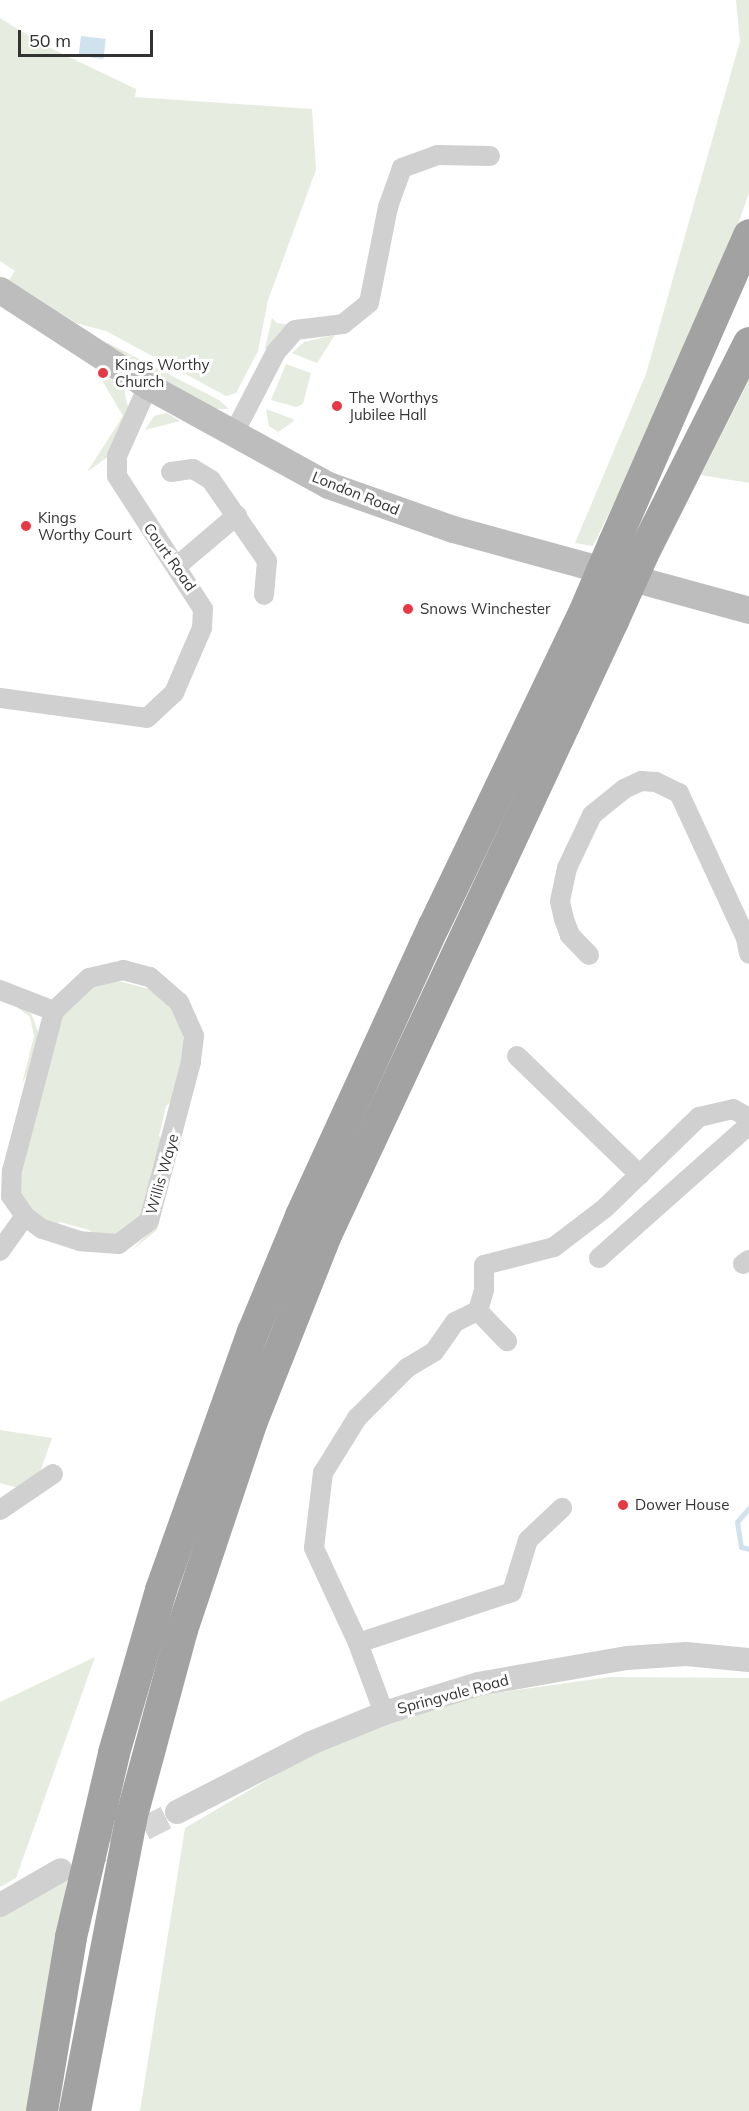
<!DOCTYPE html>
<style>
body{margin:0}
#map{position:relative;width:749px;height:2111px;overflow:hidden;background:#fff;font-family:Mulish,sans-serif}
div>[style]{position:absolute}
.green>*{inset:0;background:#e6ecdf}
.water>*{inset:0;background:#cfe2ee;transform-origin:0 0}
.stream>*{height:5px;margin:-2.5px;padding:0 2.5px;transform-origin:2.5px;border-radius:2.5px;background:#cfe2ee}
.tertiary-tunnel>*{height:24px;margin-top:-12px;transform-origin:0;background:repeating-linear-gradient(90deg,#d6d6d6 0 24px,transparent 0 36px)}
.minor>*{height:20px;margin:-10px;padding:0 10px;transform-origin:10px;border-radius:10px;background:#d0d0d0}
.tertiary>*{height:24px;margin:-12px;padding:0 12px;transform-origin:12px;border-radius:12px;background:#d0d0d0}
.secondary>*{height:27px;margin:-13.5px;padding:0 13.5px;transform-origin:13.5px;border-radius:13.5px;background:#bdbdbd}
.trunk>*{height:32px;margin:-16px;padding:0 16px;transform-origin:16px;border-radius:16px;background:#a2a2a2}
.trunk-bridge>*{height:32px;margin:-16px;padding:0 16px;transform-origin:16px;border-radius:16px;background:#a2a2a2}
.dots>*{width:16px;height:16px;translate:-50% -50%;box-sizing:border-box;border:3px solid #fff;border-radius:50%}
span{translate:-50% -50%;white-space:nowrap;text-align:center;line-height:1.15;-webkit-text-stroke:6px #fff;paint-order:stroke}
.poi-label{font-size:15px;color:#333}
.left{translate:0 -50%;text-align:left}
.street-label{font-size:15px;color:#333}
.scale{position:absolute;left:18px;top:30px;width:135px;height:27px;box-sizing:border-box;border:3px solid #333;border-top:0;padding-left:8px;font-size:18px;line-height:21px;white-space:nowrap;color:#333;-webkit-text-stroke:4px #fff;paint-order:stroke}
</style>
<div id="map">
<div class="green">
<i style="clip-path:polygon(736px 0,749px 0,749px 193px,707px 313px,593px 546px,575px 543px,646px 374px,740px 41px)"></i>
<i style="clip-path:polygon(0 18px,42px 44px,136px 89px,135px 97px,312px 109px,316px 170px,268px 300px,258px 351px,236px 393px,226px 396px,106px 331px,76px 323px,9px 280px,15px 271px,0 261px)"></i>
<i style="clip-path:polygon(272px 318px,277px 323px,292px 325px,268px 353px,265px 348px)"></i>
<i style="clip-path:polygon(335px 335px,317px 363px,292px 353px,304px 342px)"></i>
<i style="clip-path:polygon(108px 343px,219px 400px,229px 409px,209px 409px,104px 346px)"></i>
<i style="clip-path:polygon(286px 364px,311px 373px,303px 404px,296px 407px,271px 400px)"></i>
<i style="clip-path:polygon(106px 377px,123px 386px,129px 411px,109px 456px,87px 472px,123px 416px,103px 382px,102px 378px)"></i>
<i style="clip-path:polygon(749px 380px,749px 483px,701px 475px)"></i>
<i style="clip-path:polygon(266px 409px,293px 419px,294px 421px,278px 432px,269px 426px)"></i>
<i style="clip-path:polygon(167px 413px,180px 421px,145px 430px,154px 416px)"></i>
<i style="clip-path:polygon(111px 979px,157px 991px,170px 1004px,183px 1030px,184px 1050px,174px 1099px,166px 1106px,159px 1136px,164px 1141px,143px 1217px,119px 1235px,98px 1237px,89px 1230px,60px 1222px,54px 1226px,37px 1216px,21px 1195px,20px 1181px,61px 1015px,76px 995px)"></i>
<i style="clip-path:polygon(14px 1005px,31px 1013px,38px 1032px,33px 1062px,22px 1084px,34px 1036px,30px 1017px)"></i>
<i style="clip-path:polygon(162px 1206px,157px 1230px,132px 1250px,152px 1230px)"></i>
<i style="clip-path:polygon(0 1430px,52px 1438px,40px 1472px,18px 1488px,0 1483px)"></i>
<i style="clip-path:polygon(95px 1657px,16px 1878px,0 1887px,0 1702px)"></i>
<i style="clip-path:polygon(610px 1677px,749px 1678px,749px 2111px,140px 2111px,185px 1828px,299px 1761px,378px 1722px,467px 1697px)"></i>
<i style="clip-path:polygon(68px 1874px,30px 2111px,0 2111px,0 1917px)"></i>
</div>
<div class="water">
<i style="left:81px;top:36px;width:25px;height:20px;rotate:7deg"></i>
</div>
<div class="stream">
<i style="left:749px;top:1508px;width:18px;rotate:131deg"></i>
<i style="left:737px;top:1522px;width:25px;rotate:81deg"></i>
<i style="left:741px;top:1547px;width:8px;rotate:14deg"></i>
</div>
<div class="tertiary-tunnel">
<i style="left:80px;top:1861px;width:109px;rotate:-26.8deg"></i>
</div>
<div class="minor">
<i style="left:234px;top:433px;width:91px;rotate:-62.6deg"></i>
<i style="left:276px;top:352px;width:29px;rotate:-49deg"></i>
<i style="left:295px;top:330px;width:48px;rotate:-7.1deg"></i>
<i style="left:343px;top:324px;width:33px;rotate:-39deg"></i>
<i style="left:369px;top:303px;width:98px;rotate:-78.8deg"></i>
<i style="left:388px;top:207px;width:41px;rotate:-70.3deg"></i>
<i style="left:402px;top:168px;width:37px;rotate:-20deg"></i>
<i style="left:437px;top:155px;width:53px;rotate:1.1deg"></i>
<i style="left:171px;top:472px;width:22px;rotate:-8deg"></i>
<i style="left:193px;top:469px;width:21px;rotate:31deg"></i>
<i style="left:211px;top:480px;width:98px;rotate:55.3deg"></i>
<i style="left:267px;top:561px;width:34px;rotate:95deg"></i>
<i style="left:176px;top:567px;width:80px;rotate:-40.4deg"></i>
<i style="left:0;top:698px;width:148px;rotate:7.7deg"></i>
<i style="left:147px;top:718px;width:37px;rotate:-43deg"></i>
<i style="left:174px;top:693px;width:71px;rotate:-66.7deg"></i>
<i style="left:202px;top:628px;width:19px;rotate:-87deg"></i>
<i style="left:203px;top:609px;width:158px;rotate:-122.9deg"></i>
<i style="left:117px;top:476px;width:20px;rotate:-90deg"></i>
<i style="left:117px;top:456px;width:77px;rotate:-66.1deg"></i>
<i style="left:589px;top:955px;width:28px;rotate:-134deg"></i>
<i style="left:570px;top:935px;width:17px;rotate:-111deg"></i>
<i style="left:564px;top:919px;width:18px;rotate:-103deg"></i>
<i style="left:560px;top:901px;width:34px;rotate:-78deg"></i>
<i style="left:567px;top:868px;width:59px;rotate:-64.7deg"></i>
<i style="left:592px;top:815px;width:41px;rotate:-39.1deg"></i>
<i style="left:624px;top:789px;width:19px;rotate:-25deg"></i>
<i style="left:641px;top:781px;width:15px;rotate:4deg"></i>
<i style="left:656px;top:782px;width:25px;rotate:26deg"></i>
<i style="left:679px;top:793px;width:160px;rotate:65.2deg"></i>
<i style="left:746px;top:938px;width:16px;rotate:79deg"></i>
<i style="left:123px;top:970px;width:28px;rotate:15deg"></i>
<i style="left:150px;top:977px;width:38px;rotate:41deg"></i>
<i style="left:179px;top:1002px;width:37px;rotate:66deg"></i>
<i style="left:194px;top:1036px;width:26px;rotate:97deg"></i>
<i style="left:191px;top:1062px;width:164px;rotate:104.8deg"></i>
<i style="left:149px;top:1221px;width:38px;rotate:143deg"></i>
<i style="left:119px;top:1244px;width:39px;rotate:-176deg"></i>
<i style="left:80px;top:1241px;width:40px;rotate:-162deg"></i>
<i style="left:42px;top:1229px;width:21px;rotate:-143deg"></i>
<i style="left:25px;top:1216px;width:24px;rotate:-125deg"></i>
<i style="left:11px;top:1196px;width:25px;rotate:-88deg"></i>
<i style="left:12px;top:1171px;width:165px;rotate:-75.3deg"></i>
<i style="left:54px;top:1011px;width:48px;rotate:-43.3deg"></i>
<i style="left:89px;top:978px;width:35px;rotate:-13deg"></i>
<i style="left:0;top:990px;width:58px;rotate:21.3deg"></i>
<i style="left:517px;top:1056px;width:171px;rotate:44.1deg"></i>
<i style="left:0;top:1251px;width:43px;rotate:-54.5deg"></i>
<i style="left:599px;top:1258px;width:200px;rotate:-41.6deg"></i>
<i style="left:743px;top:1264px;width:7px;rotate:-34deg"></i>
<i style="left:478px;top:1311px;width:22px;rotate:-74deg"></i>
<i style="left:484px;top:1290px;width:25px;rotate:-90deg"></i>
<i style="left:484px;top:1265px;width:72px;rotate:-14.4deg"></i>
<i style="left:554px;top:1247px;width:64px;rotate:-37.4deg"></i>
<i style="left:605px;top:1208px;width:131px;rotate:-44.1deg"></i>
<i style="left:699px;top:1117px;width:35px;rotate:-13deg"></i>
<i style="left:733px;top:1109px;width:18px;rotate:29deg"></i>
<i style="left:0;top:1510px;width:64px;rotate:-34.2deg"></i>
<i style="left:358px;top:1643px;width:162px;rotate:-18.3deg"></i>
<i style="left:512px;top:1592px;width:54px;rotate:-72.9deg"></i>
<i style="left:528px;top:1540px;width:47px;rotate:-43.3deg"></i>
<i style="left:384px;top:1713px;width:75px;rotate:-110.4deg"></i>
<i style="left:358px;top:1643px;width:105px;rotate:-114.9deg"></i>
<i style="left:314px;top:1548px;width:76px;rotate:-83.2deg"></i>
<i style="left:323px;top:1473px;width:65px;rotate:-58.3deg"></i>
<i style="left:357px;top:1418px;width:71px;rotate:-45deg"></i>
<i style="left:407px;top:1368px;width:31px;rotate:-31deg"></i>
<i style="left:434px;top:1352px;width:37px;rotate:-55deg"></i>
<i style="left:455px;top:1322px;width:25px;rotate:-26deg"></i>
<i style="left:478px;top:1311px;width:42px;rotate:46deg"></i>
</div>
<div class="tertiary">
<i style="left:177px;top:1812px;width:151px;rotate:-27.2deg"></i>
<i style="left:311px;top:1743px;width:79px;rotate:-22.3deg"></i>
<i style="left:384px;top:1713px;width:98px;rotate:-17.1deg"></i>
<i style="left:478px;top:1684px;width:151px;rotate:-9.9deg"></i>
<i style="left:627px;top:1658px;width:59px;rotate:-3.9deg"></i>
<i style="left:686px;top:1654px;width:63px;rotate:5.4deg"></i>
<i style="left:0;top:1905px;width:70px;rotate:-29.8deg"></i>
</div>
<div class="secondary">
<i style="left:0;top:290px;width:176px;rotate:33deg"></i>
<i style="left:148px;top:386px;width:205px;rotate:28.8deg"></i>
<i style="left:328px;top:485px;width:133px;rotate:19.4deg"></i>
<i style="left:453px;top:529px;width:307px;rotate:15.3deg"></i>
</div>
<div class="trunk">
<i style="left:614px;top:543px;width:336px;rotate:-66.3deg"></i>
<i style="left:643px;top:554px;width:236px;rotate:-63.3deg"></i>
<i style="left:42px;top:2111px;width:176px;rotate:-80.5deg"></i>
<i style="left:71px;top:1937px;width:189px;rotate:-76.8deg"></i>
<i style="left:114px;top:1753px;width:170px;rotate:-73.9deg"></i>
<i style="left:161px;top:1590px;width:274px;rotate:-70.4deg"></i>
<i style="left:253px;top:1332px;width:126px;rotate:-67.5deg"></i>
<i style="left:301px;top:1216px;width:319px;rotate:-65.4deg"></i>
<i style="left:434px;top:926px;width:347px;rotate:-64.4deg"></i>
<i style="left:75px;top:2111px;width:297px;rotate:-79.1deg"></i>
<i style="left:131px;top:1819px;width:196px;rotate:-74.9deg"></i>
<i style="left:182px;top:1630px;width:220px;rotate:-71.5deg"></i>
<i style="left:252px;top:1421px;width:200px;rotate:-68.3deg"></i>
<i style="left:326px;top:1235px;width:678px;rotate:-64.95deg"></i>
</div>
<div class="trunk-bridge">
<i style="left:584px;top:613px;width:76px;rotate:-66.8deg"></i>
<i style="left:613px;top:621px;width:73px;rotate:-65.9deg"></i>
</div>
<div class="dots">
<i style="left:103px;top:373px;background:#e63946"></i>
<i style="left:337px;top:406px;background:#e63946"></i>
<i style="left:26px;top:526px;background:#e63946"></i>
<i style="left:408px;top:609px;background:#e63946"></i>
<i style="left:623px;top:1505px;background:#e63946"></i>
</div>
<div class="poi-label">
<span class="left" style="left:115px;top:373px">Kings Worthy<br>Church</span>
<span class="left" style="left:349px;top:406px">The Worthys<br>Jubilee Hall</span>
<span class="left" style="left:38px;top:526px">Kings<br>Worthy Court</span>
<span class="left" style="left:420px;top:609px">Snows Winchester</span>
<span class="left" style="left:635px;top:1505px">Dower House</span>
</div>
<div class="street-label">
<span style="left:356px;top:493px;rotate:22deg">London Road</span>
<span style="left:170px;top:557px;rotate:55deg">Court Road</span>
<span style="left:162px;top:1174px;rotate:-74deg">Willis Waye</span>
<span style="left:453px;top:1694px;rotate:-15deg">Springvale Road</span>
</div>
<div class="scale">50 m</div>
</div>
